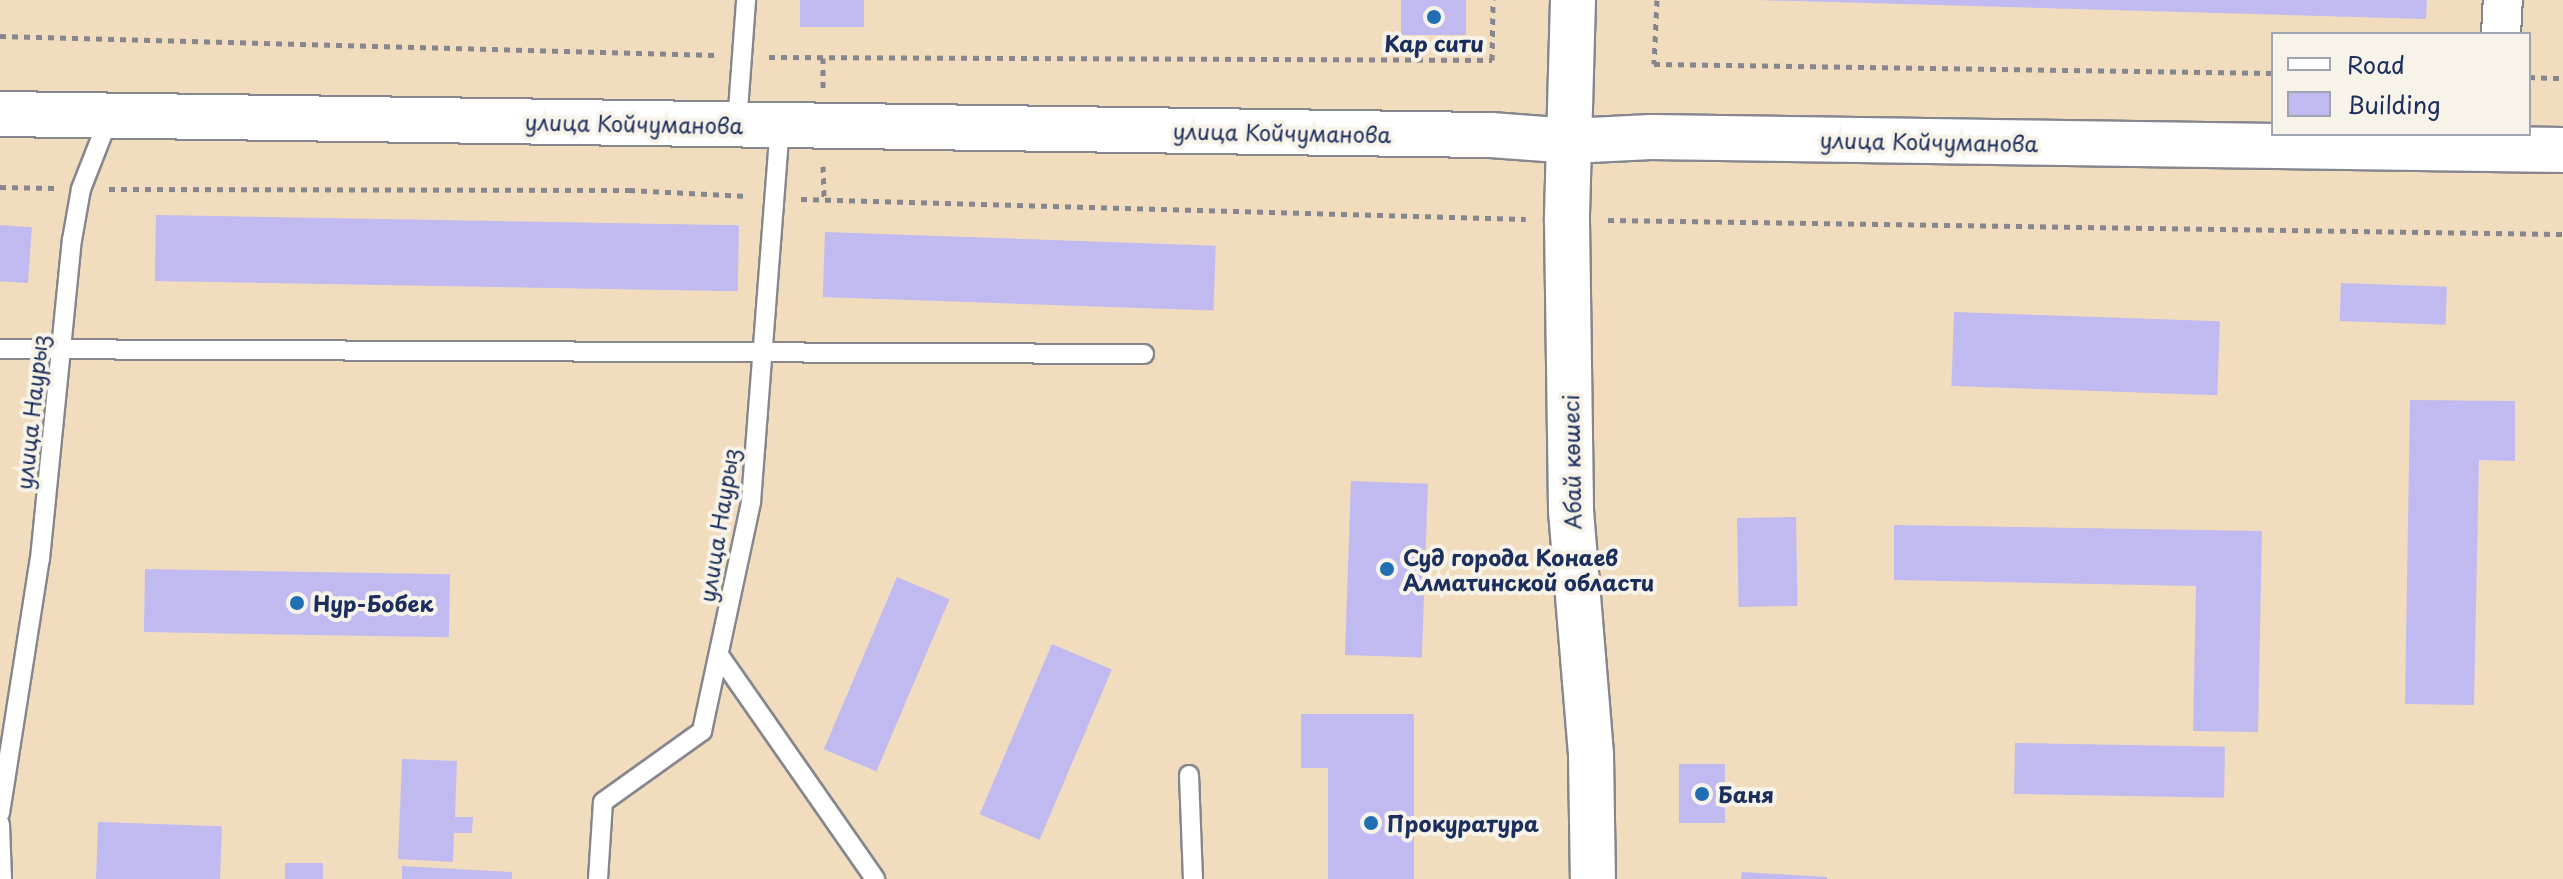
<!DOCTYPE html>
<meta charset="utf-8">
<style>
body{margin:0}
#map{position:relative;width:2563px;height:879px;overflow:hidden;background:#f1dcbd;font-family:"Playpen Sans",sans-serif}
div>[style]{position:absolute}
.building>*{inset:0;background:#c1baf1;transform-origin:0 0}
.path>*{height:5px;margin-top:-2.5px;transform-origin:0;background:repeating-linear-gradient(90deg,#86868e 0 6px,transparent 0 12px)}
.roads{filter:drop-shadow(2px 0 #86868e) drop-shadow(-2px 0 #86868e) drop-shadow(0 2px #86868e) drop-shadow(0 -2px #86868e)}
.lane>*{height:18px;margin:-9px;padding:0 9px;transform-origin:9px;border-radius:9px;background:#fff}
.street>*{height:38px;margin:-19px;padding:0 19px;transform-origin:19px;border-radius:19px;background:#fff}
.secondary>*{height:44px;margin:-22px;padding:0 22px;transform-origin:22px;border-radius:22px;background:#fff}
.dots>*{width:22px;height:22px;translate:-50% -50%;box-sizing:border-box;border:4px solid #f7f3e8;border-radius:50%}
span{translate:-50% -50%;white-space:nowrap;text-align:center;line-height:1.15;-webkit-text-stroke:8px #f7f3e8;paint-order:stroke}
.poi-label{font-size:22px;color:#1b2f5e;font-weight:700}
.left{translate:0 -50%;text-align:left}
.street-label{font-size:22px;color:#1b2f5e}
.legend{position:absolute;left:2271px;top:32px;width:260px;height:104px;box-sizing:border-box;background:#f7f3e8;border:2px solid #9fa5b1;margin:0;padding:10px 14px;list-style:none;font-size:24px;color:#1b2f5e}
.legend li{display:flex;align-items:center;gap:16px;height:40px}
.legend b{width:40px;border:2px solid #9fa5b1}
</style>
<div id="map">
<div class="building">
<i style="left:800px;top:0;width:64px;height:27px"></i>
<i style="left:1401px;top:0;width:65px;height:35px"></i>
<i style="clip-path:polygon(1758px 0,2427px 0,2426px 19px)"></i>
<i style="left:156px;top:215px;width:583px;height:66px;rotate:1deg"></i>
<i style="left:0;top:225px;width:32px;height:56px;rotate:4deg"></i>
<i style="left:825px;top:232px;width:391px;height:65px;rotate:2deg"></i>
<i style="left:2341px;top:283px;width:106px;height:38px;rotate:2deg"></i>
<i style="left:1954px;top:312px;width:266px;height:74px;rotate:2deg"></i>
<i style="clip-path:polygon(2410px 400px,2515px 401px,2515px 461px,2479px 460px,2474px 705px,2405px 704px)"></i>
<i style="left:1351px;top:481px;width:77px;height:174px;rotate:2deg"></i>
<i style="left:1796px;top:517px;width:89px;height:59px;rotate:89deg"></i>
<i style="clip-path:polygon(1894px 525px,2262px 531px,2258px 732px,2193px 731px,2196px 586px,1894px 580px)"></i>
<i style="left:145px;top:569px;width:305px;height:63px;rotate:1deg"></i>
<i style="left:897px;top:577px;width:57px;height:187px;rotate:23deg"></i>
<i style="left:1052px;top:644px;width:65px;height:185px;rotate:23deg"></i>
<i style="clip-path:polygon(1301px 714px,1414px 714px,1414px 879px,1328px 879px,1328px 768px,1301px 768px)"></i>
<i style="left:2015px;top:743px;width:210px;height:51px;rotate:1deg"></i>
<i style="clip-path:polygon(402px 759px,457px 761px,455px 817px,473px 817px,472px 833px,454px 833px,453px 862px,398px 859px)"></i>
<i style="left:1679px;top:764px;width:46px;height:59px"></i>
<i style="left:98px;top:822px;width:124px;height:57px;rotate:2deg"></i>
<i style="left:285px;top:863px;width:38px;height:16px"></i>
<i style="clip-path:polygon(402px 866px,512px 872px,512px 879px,402px 879px)"></i>
<i style="clip-path:polygon(1742px 872px,1827px 877px,1827px 879px,1741px 879px)"></i>
</div>
<div class="path">
<i style="left:1657px;top:0;width:64px;rotate:92.7deg"></i>
<i style="left:1654px;top:64px;width:619px;rotate:0.83deg"></i>
<i style="left:0;top:36px;width:715px;rotate:1.52deg"></i>
<i style="left:769px;top:57px;width:723px;rotate:0.24deg"></i>
<i style="left:1492px;top:60px;width:60px;rotate:-89deg"></i>
<i style="left:2529px;top:77px;width:34px;rotate:2deg"></i>
<i style="left:823px;top:88px;width:30px;rotate:-90deg"></i>
<i style="left:823px;top:166px;width:35px;rotate:88deg"></i>
<i style="left:0;top:187px;width:55px;rotate:1deg"></i>
<i style="left:109px;top:189px;width:520px;rotate:0.11deg"></i>
<i style="left:629px;top:190px;width:118px;rotate:2.9deg"></i>
<i style="left:801px;top:199px;width:725px;rotate:1.58deg"></i>
<i style="left:1608px;top:220px;width:955px;rotate:0.84deg"></i>
</div>
<div class="roads">
<div class="lane">
<i style="left:737px;top:124px;width:124px;rotate:-85.8deg"></i>
<i style="left:0;top:349px;width:1144px;rotate:0.25deg"></i>
<i style="left:719px;top:655px;width:273px;rotate:55.1deg"></i>
<i style="left:1189px;top:775px;width:104px;rotate:87.8deg"></i>
<i style="left:0;top:813px;width:257px;rotate:-81.1deg"></i>
<i style="left:40px;top:559px;width:321px;rotate:-84.3deg"></i>
<i style="left:72px;top:240px;width:52px;rotate:-80deg"></i>
<i style="left:81px;top:189px;width:79px;rotate:-68.6deg"></i>
<i style="left:0;top:824px;width:55px;rotate:87.9deg"></i>
<i style="left:598px;top:879px;width:77px;rotate:-86.3deg"></i>
<i style="left:603px;top:802px;width:122px;rotate:-35.6deg"></i>
<i style="left:702px;top:731px;width:234px;rotate:-77.9deg"></i>
<i style="left:751px;top:502px;width:377px;rotate:-85.6deg"></i>
</div>
<div class="street">
<i style="left:2501px;top:34px;width:34px;rotate:-87deg"></i>
</div>
<div class="secondary">
<i style="left:1573px;top:0;width:221px;rotate:91.6deg"></i>
<i style="left:1567px;top:221px;width:290px;rotate:89.2deg"></i>
<i style="left:1571px;top:511px;width:246px;rotate:85.3deg"></i>
<i style="left:1591px;top:756px;width:123px;rotate:89.1deg"></i>
<i style="left:0;top:114px;width:1491px;rotate:0.81deg"></i>
<i style="left:1491px;top:135px;width:79px;rotate:4.3deg"></i>
<i style="left:1570px;top:141px;width:81px;rotate:-2.8deg"></i>
<i style="left:1651px;top:137px;width:912px;rotate:0.82deg"></i>
</div>
</div>
<div class="dots">
<i style="left:1434px;top:17px;background:#1f6fb2"></i>
<i style="left:1387px;top:569px;background:#1f6fb2"></i>
<i style="left:297px;top:603px;background:#1f6fb2"></i>
<i style="left:1702px;top:794px;background:#1f6fb2"></i>
<i style="left:1371px;top:823px;background:#1f6fb2"></i>
</div>
<div class="poi-label">
<span style="left:1434px;top:43px">Кар сити</span>
<span class="left" style="left:1403px;top:569px">Суд города Конаев<br>Алматинской области</span>
<span class="left" style="left:313px;top:603px">Нур-Бобек</span>
<span class="left" style="left:1718px;top:794px">Баня</span>
<span class="left" style="left:1387px;top:823px">Прокуратура</span>
</div>
<div class="street-label">
<span style="left:634px;top:123px;rotate:1deg">улица Койчуманова</span>
<span style="left:1282px;top:132px;rotate:1deg">улица Койчуманова</span>
<span style="left:1929px;top:141px;rotate:1deg">улица Койчуманова</span>
<span style="left:31px;top:412px;rotate:-84deg">улица Наурыз</span>
<span style="left:1571px;top:462px;rotate:-91deg">Абай көшесі</span>
<span style="left:718px;top:525px;rotate:-81deg">улица Наурыз</span>
</div>
<ul class="legend">
<li><b style="height:10px;background:#fff"></b>Road</li>
<li><b style="height:22px;background:#c1baf1"></b>Building</li>
</ul>
</div>
